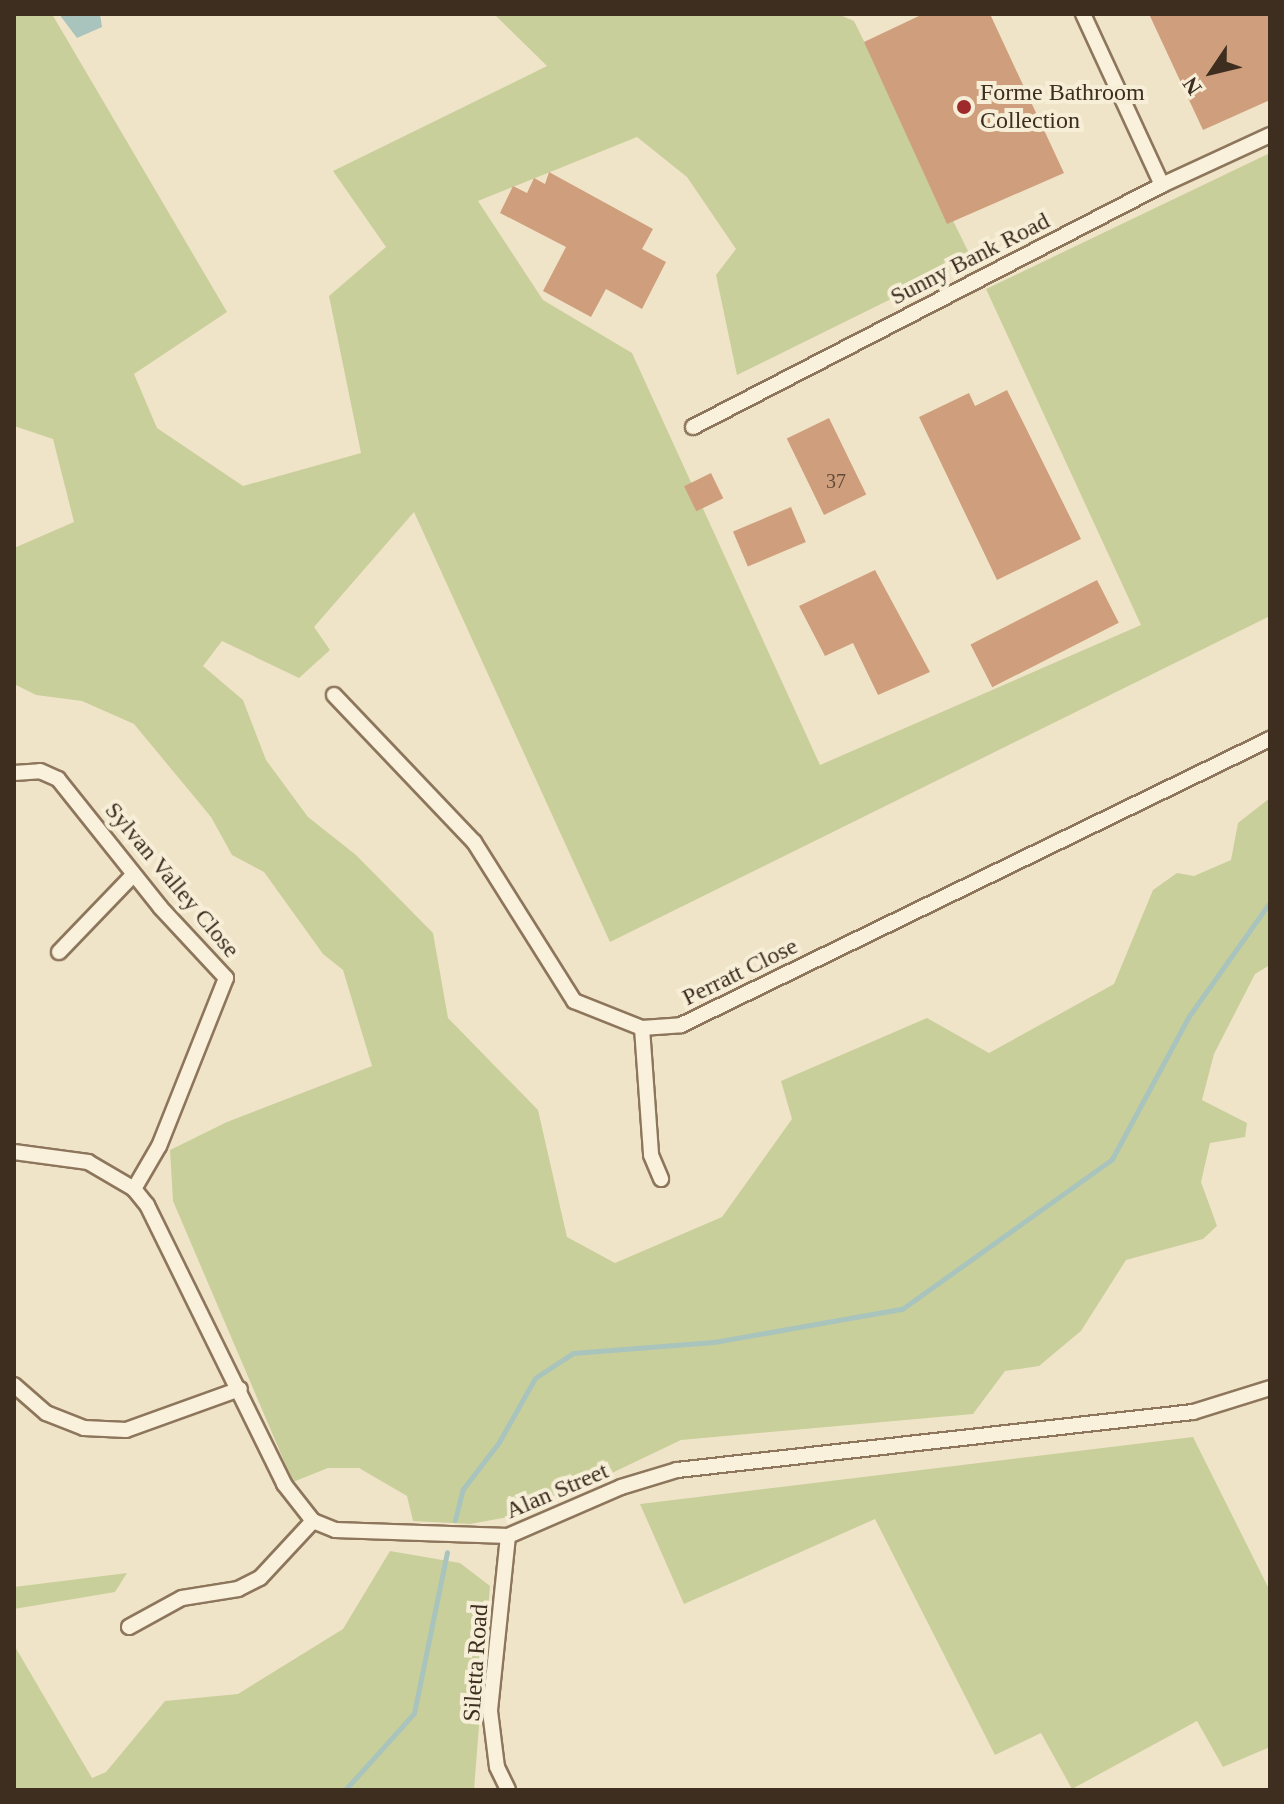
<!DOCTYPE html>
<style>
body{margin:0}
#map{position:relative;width:1284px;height:1804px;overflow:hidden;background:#f0e4c8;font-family:"Times New Roman",serif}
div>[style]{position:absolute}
.green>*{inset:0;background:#c9cf9b}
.water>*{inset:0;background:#a9c4bc}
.stream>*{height:5px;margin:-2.5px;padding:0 2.5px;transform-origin:2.5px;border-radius:2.5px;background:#a9c4bc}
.building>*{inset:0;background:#cf9f7d;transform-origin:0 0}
.roads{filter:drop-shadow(2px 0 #8d765c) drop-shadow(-2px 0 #8d765c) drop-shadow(0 2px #8d765c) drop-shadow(0 -2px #8d765c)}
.minor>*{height:14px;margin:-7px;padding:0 7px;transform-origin:7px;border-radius:7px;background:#faf1dc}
.dots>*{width:22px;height:22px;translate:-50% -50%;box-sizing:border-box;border:4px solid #f7eed8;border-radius:50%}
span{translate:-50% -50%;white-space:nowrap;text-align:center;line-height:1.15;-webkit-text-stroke:8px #f7eed8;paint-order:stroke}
.number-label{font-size:20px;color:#624a37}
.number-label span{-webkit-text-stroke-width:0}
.poi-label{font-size:24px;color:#3d2e20}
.left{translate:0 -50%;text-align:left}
.street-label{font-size:24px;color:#3d2e20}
.frame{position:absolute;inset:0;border:16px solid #3d2e20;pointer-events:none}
.north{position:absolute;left:1172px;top:32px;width:80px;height:80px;-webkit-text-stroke:6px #f7eed8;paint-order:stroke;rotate:235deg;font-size:22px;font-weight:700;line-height:32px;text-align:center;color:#3d2e20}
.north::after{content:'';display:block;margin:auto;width:28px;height:36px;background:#3d2e20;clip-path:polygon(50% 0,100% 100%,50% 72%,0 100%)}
</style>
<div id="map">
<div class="green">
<i style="clip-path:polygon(14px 14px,52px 14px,227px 312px,134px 374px,157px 428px,243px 486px,361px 453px,329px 296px,386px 247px,333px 171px,547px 66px,494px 14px,838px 14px,854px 21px,972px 259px,737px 375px,716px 275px,736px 249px,687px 177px,637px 137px,478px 201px,543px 300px,632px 353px,820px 765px,1141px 625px,986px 289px,1270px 153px,1270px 616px,610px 942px,414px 512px,314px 627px,330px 650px,299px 678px,222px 641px,203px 666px,243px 700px,266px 760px,308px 817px,356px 855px,433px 933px,448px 1018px,538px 1110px,567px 1237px,615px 1263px,722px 1217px,792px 1119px,781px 1081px,927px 1018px,989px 1053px,1114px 984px,1153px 890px,1177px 873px,1194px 876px,1231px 860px,1238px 823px,1270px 798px,1270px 965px,1255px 974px,1214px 1054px,1202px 1100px,1247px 1123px,1245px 1137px,1210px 1143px,1201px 1182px,1217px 1226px,1203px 1239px,1126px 1260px,1081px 1331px,1039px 1366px,1005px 1371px,973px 1414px,681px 1440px,526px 1514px,470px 1524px,413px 1521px,407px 1496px,359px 1468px,328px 1468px,293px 1482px,173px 1201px,170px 1150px,227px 1122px,372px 1066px,343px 970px,323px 954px,264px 872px,232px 855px,211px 817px,134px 724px,82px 701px,36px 695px,14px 684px,14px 548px,74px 522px,53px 439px,14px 426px)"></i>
<i style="clip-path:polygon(1193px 1437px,1270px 1591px,1270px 1747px,1223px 1767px,1197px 1721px,1072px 1789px,1041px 1733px,995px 1755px,875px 1519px,684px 1604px,640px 1504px)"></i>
<i style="clip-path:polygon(390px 1551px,460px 1563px,490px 1586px,474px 1790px,14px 1790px,14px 1645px,92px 1778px,106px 1772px,165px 1701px,238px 1694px,343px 1629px)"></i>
<i style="clip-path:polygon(127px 1573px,115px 1592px,14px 1609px,14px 1587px)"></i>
</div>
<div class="water">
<i style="clip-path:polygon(59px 14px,100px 14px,102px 27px,77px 38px)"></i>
</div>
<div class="stream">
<i style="left:455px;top:1520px;width:32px;rotate:-76deg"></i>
<i style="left:463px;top:1489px;width:59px;rotate:-52.5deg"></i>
<i style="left:499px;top:1442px;width:73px;rotate:-60.6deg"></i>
<i style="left:535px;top:1378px;width:45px;rotate:-33.3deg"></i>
<i style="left:573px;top:1353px;width:141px;rotate:-4.5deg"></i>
<i style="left:714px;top:1342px;width:191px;rotate:-10deg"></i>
<i style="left:902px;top:1309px;width:258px;rotate:-35.5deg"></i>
<i style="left:1112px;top:1159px;width:162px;rotate:-61.7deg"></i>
<i style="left:1189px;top:1016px;width:140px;rotate:-54.6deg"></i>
<i style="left:345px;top:1790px;width:103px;rotate:-48.1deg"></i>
<i style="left:414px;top:1713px;width:164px;rotate:-78.4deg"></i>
</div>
<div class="building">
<i style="clip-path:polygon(923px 14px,990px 14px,1064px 173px,947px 224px,864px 42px)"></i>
<i style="clip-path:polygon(1149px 14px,1270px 14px,1270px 100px,1203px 130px)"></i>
<i style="clip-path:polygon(549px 172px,653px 229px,642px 249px,666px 262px,642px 309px,606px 289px,591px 317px,543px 291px,566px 247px,500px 213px,513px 186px,527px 193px,534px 178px,545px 184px)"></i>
<i style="clip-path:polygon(1007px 390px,1081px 539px,997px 580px,919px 417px,969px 393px,975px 406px)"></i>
<i style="left:829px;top:418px;width:85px;height:47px;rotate:64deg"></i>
<i style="left:711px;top:473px;width:28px;height:30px;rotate:64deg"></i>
<i style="left:791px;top:507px;width:38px;height:63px;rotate:67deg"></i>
<i style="clip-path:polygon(875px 570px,930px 672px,878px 695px,853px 643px,825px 656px,799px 606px)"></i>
<i style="left:1097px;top:580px;width:48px;height:142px;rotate:63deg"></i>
</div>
<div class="roads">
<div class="minor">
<i style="left:1083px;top:14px;width:188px;rotate:65.2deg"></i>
<i style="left:693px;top:427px;width:528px;rotate:-27.29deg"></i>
<i style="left:1162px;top:185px;width:119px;rotate:-24.8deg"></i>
<i style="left:334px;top:695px;width:203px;rotate:46.4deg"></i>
<i style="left:474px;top:842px;width:188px;rotate:57.8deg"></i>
<i style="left:574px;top:1001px;width:73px;rotate:21.7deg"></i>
<i style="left:642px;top:1028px;width:39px;rotate:-4deg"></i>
<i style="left:681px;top:1025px;width:655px;rotate:-25.9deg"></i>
<i style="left:14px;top:773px;width:26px;rotate:-4deg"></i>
<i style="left:40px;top:771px;width:20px;rotate:24deg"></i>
<i style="left:58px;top:779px;width:164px;rotate:51.4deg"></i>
<i style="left:160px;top:907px;width:97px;rotate:47.1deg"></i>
<i style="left:226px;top:978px;width:181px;rotate:111.7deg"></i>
<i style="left:159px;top:1146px;width:50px;rotate:120.2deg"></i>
<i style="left:59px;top:952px;width:107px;rotate:-46.1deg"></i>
<i style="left:642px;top:1028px;width:127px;rotate:85.9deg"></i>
<i style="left:651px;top:1155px;width:26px;rotate:67deg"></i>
<i style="left:14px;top:1152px;width:75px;rotate:7.7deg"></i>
<i style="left:88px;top:1162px;width:53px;rotate:30.4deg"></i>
<i style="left:134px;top:1189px;width:21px;rotate:51deg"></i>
<i style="left:147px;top:1205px;width:311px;rotate:63.8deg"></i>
<i style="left:284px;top:1484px;width:47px;rotate:51.9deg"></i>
<i style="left:313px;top:1521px;width:24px;rotate:22deg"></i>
<i style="left:335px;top:1530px;width:173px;rotate:2deg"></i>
<i style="left:508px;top:1536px;width:123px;rotate:-23.4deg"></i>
<i style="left:621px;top:1487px;width:59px;rotate:-16.9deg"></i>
<i style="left:677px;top:1470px;width:519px;rotate:-6.41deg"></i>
<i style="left:1193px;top:1412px;width:81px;rotate:-17.3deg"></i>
<i style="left:14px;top:1385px;width:43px;rotate:41.2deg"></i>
<i style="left:46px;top:1413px;width:41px;rotate:21.5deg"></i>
<i style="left:84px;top:1428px;width:42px;rotate:2.7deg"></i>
<i style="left:126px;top:1430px;width:121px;rotate:-19.8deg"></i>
<i style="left:508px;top:1536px;width:176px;rotate:95.9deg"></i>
<i style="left:490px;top:1711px;width:56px;rotate:82.9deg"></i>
<i style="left:497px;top:1767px;width:25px;rotate:64deg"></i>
<i style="left:129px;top:1627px;width:60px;rotate:-28.7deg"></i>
<i style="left:182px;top:1598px;width:57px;rotate:-9.1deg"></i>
<i style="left:238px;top:1589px;width:25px;rotate:-27deg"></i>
<i style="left:260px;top:1578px;width:78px;rotate:-47.1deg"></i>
</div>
</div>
<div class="dots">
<i style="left:964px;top:107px;background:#9e2a2b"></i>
</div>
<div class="number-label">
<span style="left:836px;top:481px">37</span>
</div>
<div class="poi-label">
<span class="left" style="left:980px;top:107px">Forme Bathroom<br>Collection</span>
</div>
<div class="street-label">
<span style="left:970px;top:259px;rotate:-27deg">Sunny Bank Road</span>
<span style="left:172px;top:880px;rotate:50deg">Sylvan Valley Close</span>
<span style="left:740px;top:972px;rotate:-26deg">Perratt Close</span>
<span style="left:557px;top:1491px;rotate:-23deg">Alan Street</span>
<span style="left:476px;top:1663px;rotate:-86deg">Siletta Road</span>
</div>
<div class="frame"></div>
<div class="north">N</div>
</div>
